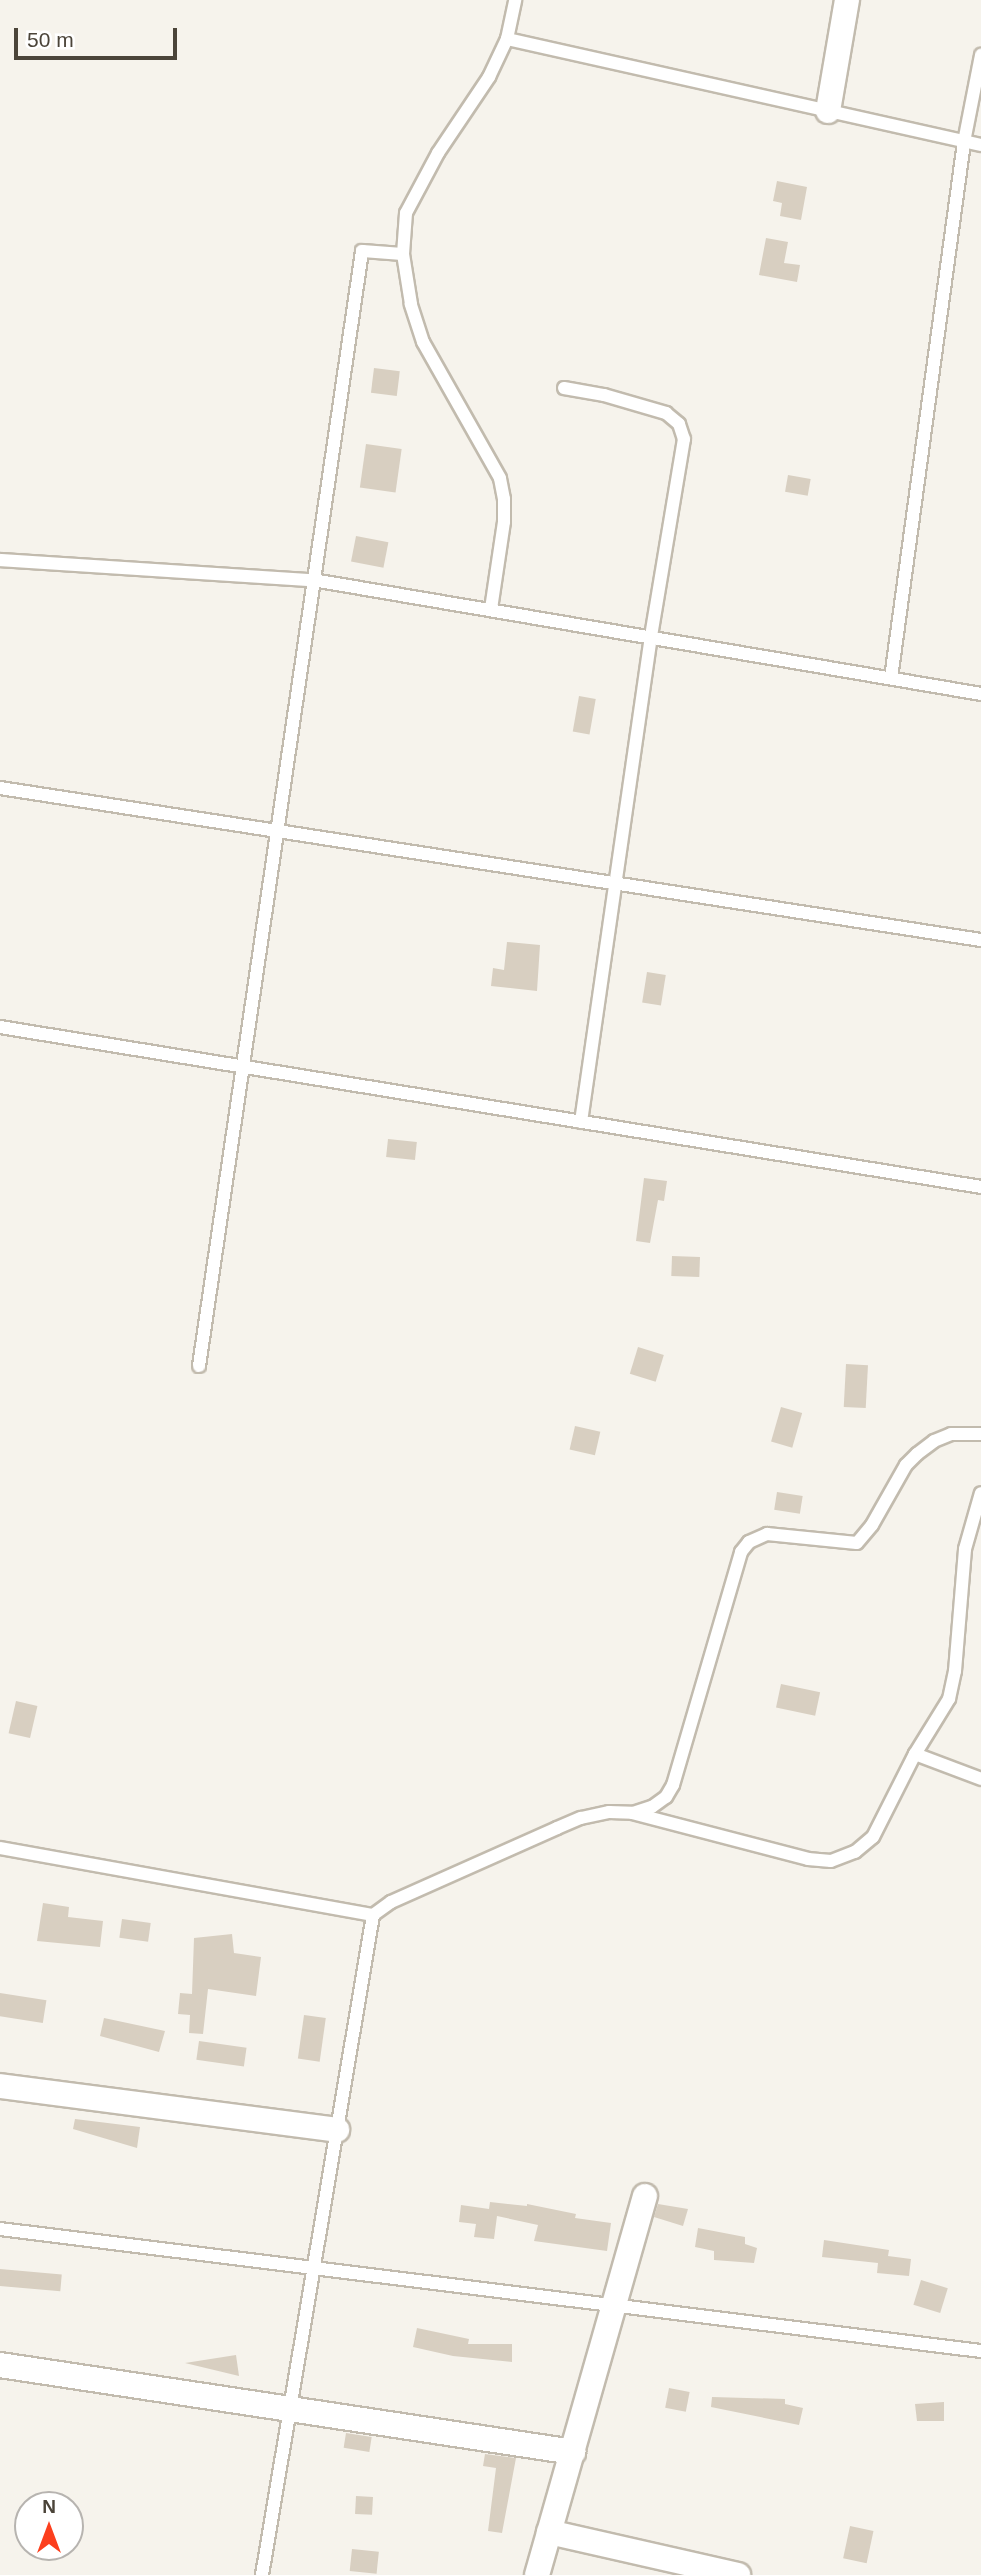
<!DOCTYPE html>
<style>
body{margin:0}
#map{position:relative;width:981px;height:2575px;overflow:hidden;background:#f6f3ec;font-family:Arial,sans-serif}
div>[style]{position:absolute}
.building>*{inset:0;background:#d8cfc1;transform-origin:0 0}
.roads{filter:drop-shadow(2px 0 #c2bbae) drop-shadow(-2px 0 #c2bbae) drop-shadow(0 2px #c2bbae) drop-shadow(0 -2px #c2bbae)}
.lane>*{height:12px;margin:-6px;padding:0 6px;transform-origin:6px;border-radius:6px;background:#fff}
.street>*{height:24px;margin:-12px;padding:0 12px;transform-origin:12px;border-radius:12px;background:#fff}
span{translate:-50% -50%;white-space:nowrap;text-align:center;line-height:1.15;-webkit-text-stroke:6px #fff;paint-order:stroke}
.north{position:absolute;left:14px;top:2491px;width:70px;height:70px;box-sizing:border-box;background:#fff;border:2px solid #b7b4b0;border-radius:50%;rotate:0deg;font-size:19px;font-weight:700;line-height:28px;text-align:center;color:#4b4439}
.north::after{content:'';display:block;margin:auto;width:24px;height:32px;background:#fc3f1d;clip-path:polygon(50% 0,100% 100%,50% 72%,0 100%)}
.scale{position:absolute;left:14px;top:28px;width:163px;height:32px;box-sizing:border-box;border:4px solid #4b4439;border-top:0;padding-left:9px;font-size:21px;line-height:24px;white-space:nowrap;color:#4b4439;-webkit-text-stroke:5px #fff;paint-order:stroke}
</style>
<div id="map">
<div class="building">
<i style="clip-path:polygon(777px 181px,807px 187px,801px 220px,780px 216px,782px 203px,773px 201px)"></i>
<i style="clip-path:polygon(766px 238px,788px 242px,784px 263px,800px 265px,797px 282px,759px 275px)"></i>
<i style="left:374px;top:368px;width:26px;height:25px;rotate:7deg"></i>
<i style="left:366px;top:444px;width:36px;height:44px;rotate:8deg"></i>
<i style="left:788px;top:475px;width:23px;height:17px;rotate:10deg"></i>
<i style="left:356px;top:536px;width:33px;height:26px;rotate:11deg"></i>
<i style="left:579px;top:696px;width:17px;height:36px;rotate:10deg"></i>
<i style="clip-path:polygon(507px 942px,540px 945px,537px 991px,491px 986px,493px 968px,504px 970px)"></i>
<i style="left:647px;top:972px;width:19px;height:31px;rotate:9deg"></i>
<i style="left:388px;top:1139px;width:29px;height:18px;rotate:6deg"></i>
<i style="clip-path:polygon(644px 1178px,667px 1181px,664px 1201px,658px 1200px,650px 1243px,636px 1241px)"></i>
<i style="left:672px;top:1256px;width:28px;height:20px;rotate:2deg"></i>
<i style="left:638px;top:1347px;width:27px;height:28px;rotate:17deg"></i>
<i style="left:846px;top:1364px;width:22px;height:43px;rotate:3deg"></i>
<i style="left:781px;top:1407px;width:22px;height:36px;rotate:16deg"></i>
<i style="left:575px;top:1426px;width:26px;height:24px;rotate:13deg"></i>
<i style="left:777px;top:1492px;width:26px;height:18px;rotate:9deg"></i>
<i style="left:781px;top:1684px;width:40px;height:24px;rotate:12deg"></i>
<i style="left:16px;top:1701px;width:22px;height:33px;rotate:13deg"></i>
<i style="clip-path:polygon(43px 1903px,69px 1907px,68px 1917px,103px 1921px,100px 1947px,37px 1941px)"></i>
<i style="left:122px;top:1919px;width:29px;height:19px;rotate:8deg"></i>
<i style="clip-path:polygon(232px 1934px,234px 1953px,261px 1957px,256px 1996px,208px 1989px,203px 2034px,189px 2033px,190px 2015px,178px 2014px,180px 1993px,192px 1994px,194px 1938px)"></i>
<i style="left:0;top:1993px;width:47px;height:23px;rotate:9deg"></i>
<i style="left:304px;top:2015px;width:22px;height:44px;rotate:8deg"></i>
<i style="clip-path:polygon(104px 2018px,165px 2031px,159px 2052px,100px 2036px)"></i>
<i style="left:199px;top:2041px;width:48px;height:19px;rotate:8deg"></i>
<i style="clip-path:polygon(75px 2119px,140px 2127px,137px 2148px,73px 2129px)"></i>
<i style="clip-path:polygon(490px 2202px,527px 2206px,527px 2204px,576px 2214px,575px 2218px,611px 2223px,607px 2251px,534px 2241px,538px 2225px,497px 2216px,494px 2239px,474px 2237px,476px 2224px,459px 2222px,461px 2205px,489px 2209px)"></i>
<i style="clip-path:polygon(658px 2204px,688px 2209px,683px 2226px,654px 2217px)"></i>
<i style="clip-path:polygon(698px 2228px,745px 2237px,745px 2244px,757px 2248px,754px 2263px,714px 2260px,714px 2251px,695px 2247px)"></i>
<i style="clip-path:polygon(824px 2240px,889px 2250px,888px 2256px,911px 2259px,909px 2276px,877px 2273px,878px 2263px,822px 2257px)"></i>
<i style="left:0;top:2269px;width:62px;height:17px;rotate:5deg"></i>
<i style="left:921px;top:2280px;width:28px;height:26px;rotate:17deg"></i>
<i style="clip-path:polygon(417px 2328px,469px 2339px,468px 2344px,512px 2344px,512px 2362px,453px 2356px,413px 2347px)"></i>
<i style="clip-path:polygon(236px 2355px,239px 2376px,185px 2363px)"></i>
<i style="left:669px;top:2388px;width:21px;height:20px;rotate:11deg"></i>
<i style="clip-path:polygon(712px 2397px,785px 2399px,785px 2404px,803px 2408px,799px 2425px,711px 2407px)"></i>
<i style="clip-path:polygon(944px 2402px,944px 2421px,917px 2421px,915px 2404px)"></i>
<i style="left:346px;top:2433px;width:26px;height:15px;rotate:9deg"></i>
<i style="clip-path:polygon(485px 2454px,516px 2458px,502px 2533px,488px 2531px,496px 2468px,483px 2466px)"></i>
<i style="left:356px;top:2496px;width:17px;height:18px;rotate:3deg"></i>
<i style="left:850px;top:2526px;width:24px;height:33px;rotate:12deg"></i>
<i style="left:352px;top:2549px;width:27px;height:22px;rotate:6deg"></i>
</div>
<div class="roads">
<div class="lane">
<i style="left:507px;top:39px;width:486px;rotate:12.6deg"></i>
<i style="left:564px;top:388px;width:41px;rotate:9.9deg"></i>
<i style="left:604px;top:395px;width:65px;rotate:16.2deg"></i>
<i style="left:666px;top:413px;width:17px;rotate:40deg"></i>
<i style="left:679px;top:424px;width:16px;rotate:72deg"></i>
<i style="left:684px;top:439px;width:200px;rotate:99.5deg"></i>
<i style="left:651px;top:636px;width:491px;rotate:98.2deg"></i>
<i style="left:0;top:560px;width:314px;rotate:3.7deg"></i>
<i style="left:313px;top:580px;width:678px;rotate:9.68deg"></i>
<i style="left:491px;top:609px;width:88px;rotate:-81.5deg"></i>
<i style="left:504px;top:522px;width:23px;rotate:-90deg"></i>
<i style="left:504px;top:499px;width:21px;rotate:-101deg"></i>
<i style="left:500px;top:478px;width:156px;rotate:-119.5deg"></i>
<i style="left:423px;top:342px;width:40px;rotate:-108deg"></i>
<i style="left:411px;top:304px;width:51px;rotate:-99.1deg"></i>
<i style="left:403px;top:254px;width:41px;rotate:-85.8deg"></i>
<i style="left:406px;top:213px;width:68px;rotate:-61.9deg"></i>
<i style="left:438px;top:153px;width:92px;rotate:-56.1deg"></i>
<i style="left:489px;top:77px;width:42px;rotate:-64.7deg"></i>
<i style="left:507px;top:39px;width:40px;rotate:-78deg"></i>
<i style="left:891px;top:678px;width:541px;rotate:-82.24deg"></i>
<i style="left:964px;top:142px;width:89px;rotate:-78.9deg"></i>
<i style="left:0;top:788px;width:993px;rotate:8.81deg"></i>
<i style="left:0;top:1027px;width:994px;rotate:9.26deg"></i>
<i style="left:199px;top:1366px;width:1127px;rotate:-81.68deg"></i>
<i style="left:362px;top:251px;width:41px;rotate:4.2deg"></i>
<i style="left:915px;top:1754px;width:71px;rotate:20.7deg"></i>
<i style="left:633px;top:1813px;width:20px;rotate:-18deg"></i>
<i style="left:652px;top:1807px;width:17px;rotate:-36deg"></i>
<i style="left:666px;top:1797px;width:14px;rotate:-60deg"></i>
<i style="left:673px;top:1785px;width:243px;rotate:-73.7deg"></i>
<i style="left:741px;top:1552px;width:13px;rotate:-51deg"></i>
<i style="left:749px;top:1542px;width:20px;rotate:-24deg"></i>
<i style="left:767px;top:1534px;width:90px;rotate:5.7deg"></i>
<i style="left:857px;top:1543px;width:23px;rotate:-50deg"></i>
<i style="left:872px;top:1525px;width:69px;rotate:-60.5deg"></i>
<i style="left:906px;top:1465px;width:16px;rotate:-45deg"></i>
<i style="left:917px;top:1454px;width:21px;rotate:-37deg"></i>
<i style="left:934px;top:1441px;width:18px;rotate:-22deg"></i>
<i style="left:951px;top:1434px;width:30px"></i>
<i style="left:0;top:1848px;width:379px;rotate:10.2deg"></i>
<i style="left:0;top:2229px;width:989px;rotate:7.09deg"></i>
<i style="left:262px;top:2575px;width:669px;rotate:-80.45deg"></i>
<i style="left:373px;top:1915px;width:22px;rotate:-36deg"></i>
<i style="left:391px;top:1902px;width:182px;rotate:-24deg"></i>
<i style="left:557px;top:1828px;width:26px;rotate:-23deg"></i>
<i style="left:581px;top:1818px;width:29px;rotate:-12deg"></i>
<i style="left:609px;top:1812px;width:23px;rotate:2deg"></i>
<i style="left:632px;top:1813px;width:182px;rotate:14.6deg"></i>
<i style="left:808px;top:1859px;width:23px;rotate:5deg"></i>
<i style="left:831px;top:1861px;width:26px;rotate:-21deg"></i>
<i style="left:855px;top:1852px;width:23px;rotate:-40deg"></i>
<i style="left:873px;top:1837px;width:93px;rotate:-63.2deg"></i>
<i style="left:915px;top:1754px;width:65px;rotate:-58.3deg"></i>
<i style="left:949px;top:1699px;width:29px;rotate:-78deg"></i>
<i style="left:955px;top:1671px;width:122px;rotate:-85.3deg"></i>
<i style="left:965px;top:1549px;width:58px;rotate:-74.1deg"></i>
</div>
<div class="street">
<i style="left:828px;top:111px;width:113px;rotate:-80.3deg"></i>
<i style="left:0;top:2086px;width:340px;rotate:7.4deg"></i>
<i style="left:0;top:2365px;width:580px;rotate:8.63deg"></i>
<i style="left:549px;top:2532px;width:194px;rotate:12.8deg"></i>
<i style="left:537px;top:2575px;width:394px;rotate:-74.1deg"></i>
</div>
</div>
<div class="north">N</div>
<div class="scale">50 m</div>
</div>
